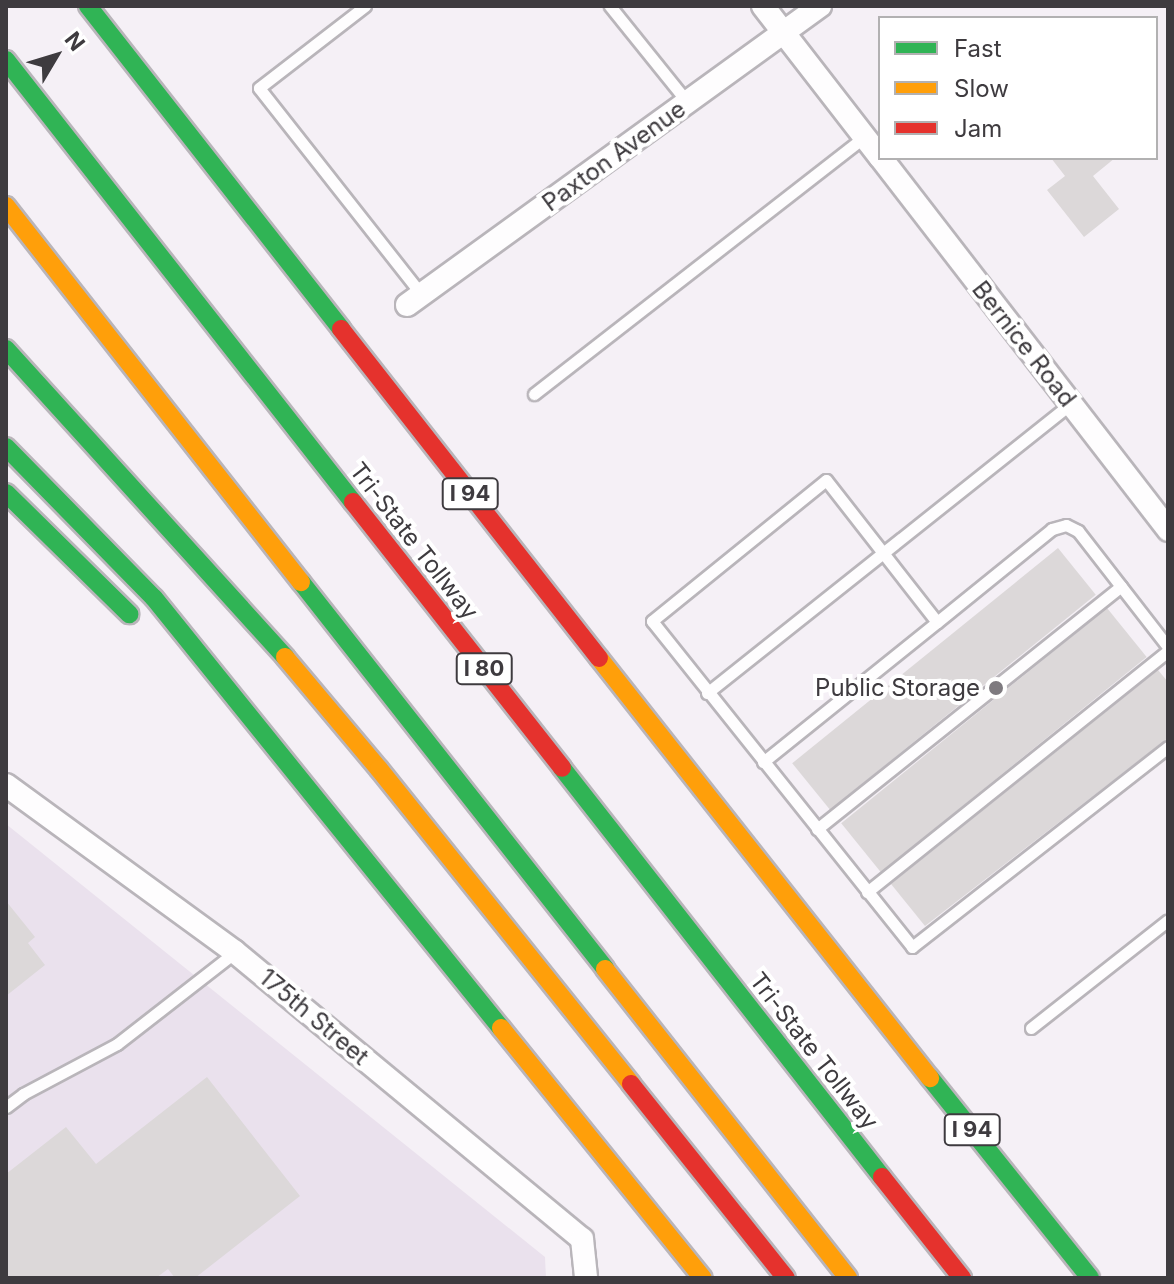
<!DOCTYPE html>
<style>
body{margin:0}
#map{position:relative;width:1174px;height:1284px;overflow:hidden;background:#f5f0f6;font-family:Inter,sans-serif}
div>[style]{position:absolute}
.built>*{inset:0;background:#eae1ed}
.building>*{inset:0;background:#dcd8d9;transform-origin:0 0}
.roads{filter:drop-shadow(2px 0 #b9b5ba) drop-shadow(-2px 0 #b9b5ba) drop-shadow(0 2px #b9b5ba) drop-shadow(0 -2px #b9b5ba)}
.lane>*{height:11px;margin:-5.5px;padding:0 5.5px;transform-origin:5.5px;border-radius:5.5px;background:#fefdfe}
.street>*{height:22px;margin:-11px;padding:0 11px;transform-origin:11px;border-radius:11px;background:#fefdfe}
.fast>*{height:18px;margin:-9px;padding:0 9px;transform-origin:9px;border-radius:9px;background:#30b455}
.slow>*{height:18px;margin:-9px;padding:0 9px;transform-origin:9px;border-radius:9px;background:#ff9f0a}
.jam>*{height:18px;margin:-9px;padding:0 9px;transform-origin:9px;border-radius:9px;background:#e5322d}
.dots>*{width:22px;height:22px;translate:-50% -50%;box-sizing:border-box;border:4px solid #fff;border-radius:50%}
span{translate:-50% -50%;white-space:nowrap;text-align:center;line-height:1.15;-webkit-text-stroke:8px #fff;paint-order:stroke}
.shield-label span{padding:2px 6px;background:#fff;border:2px solid;border-radius:6px;-webkit-text-stroke-width:0}
.shield-label{font-size:22px;color:#3e3b3f;font-weight:700}
.street-label{font-size:24px;color:#3e3b3f}
.poi-label{font-size:24px;color:#3e3b3f}
.right{translate:-100% -50%;text-align:right}
.frame{position:absolute;inset:0;border:8px solid #3e3b3f;pointer-events:none}
.legend{position:absolute;left:878px;top:16px;width:280px;height:144px;box-sizing:border-box;background:#fff;border:2px solid #b2b1b2;margin:0;padding:10px 14px;list-style:none;font-size:24px;color:#3e3b3f}
.legend li{display:flex;align-items:center;gap:16px;height:40px}
.legend b{width:40px;border:2px solid #b2b1b2}
.north{position:absolute;left:16px;top:16px;width:80px;height:80px;-webkit-text-stroke:6px #fff;paint-order:stroke;rotate:52deg;font-size:22px;font-weight:700;line-height:32px;text-align:center;color:#3e3b3f}
.north::after{content:'';display:block;margin:auto;width:28px;height:36px;background:#3e3b3f;clip-path:polygon(50% 0,100% 100%,50% 72%,0 100%)}
</style>
<div id="map">
<div class="built">
<i style="clip-path:polygon(6px 824px,545px 1257px,546px 1278px,6px 1278px)"></i>
</div>
<div class="building">
<i style="clip-path:polygon(1051px 158px,1115px 158px,1093px 176px,1119px 209px,1084px 237px,1047px 190px,1065px 176px)"></i>
<i style="left:1058px;top:548px;width:60px;height:342px;rotate:51deg"></i>
<i style="left:1107px;top:608px;width:63px;height:342px;rotate:51deg"></i>
<i style="clip-path:polygon(1158px 670px,1168px 682px,1168px 738px,925px 926px,891px 884px)"></i>
<i style="clip-path:polygon(6px 901px,35px 937px,28px 943px,45px 965px,6px 996px)"></i>
<i style="clip-path:polygon(207px 1077px,300px 1196px,195px 1278px,175px 1278px,168px 1269px,156px 1278px,6px 1278px,6px 1174px,66px 1127px,96px 1164px)"></i>
</div>
<div class="roads">
<div class="lane">
<i style="left:365px;top:6px;width:134px;rotate:142.3deg"></i>
<i style="left:259px;top:88px;width:262px;rotate:51.8deg"></i>
<i style="left:610px;top:6px;width:124px;rotate:51.2deg"></i>
<i style="left:534px;top:394px;width:418px;rotate:-37.9deg"></i>
<i style="left:1168px;top:647px;width:147px;rotate:-127.8deg"></i>
<i style="left:1078px;top:531px;width:13px;rotate:-153deg"></i>
<i style="left:1066px;top:525px;width:15px;rotate:164deg"></i>
<i style="left:1052px;top:529px;width:148px;rotate:141deg"></i>
<i style="left:937px;top:622px;width:180px;rotate:-128deg"></i>
<i style="left:826px;top:480px;width:224px;rotate:141deg"></i>
<i style="left:652px;top:621px;width:417px;rotate:51.4deg"></i>
<i style="left:912px;top:947px;width:325px;rotate:-38deg"></i>
<i style="left:707px;top:693px;width:464px;rotate:-38.5deg"></i>
<i style="left:763px;top:762px;width:223px;rotate:-38.8deg"></i>
<i style="left:817px;top:829px;width:389px;rotate:-38.6deg"></i>
<i style="left:867px;top:892px;width:386px;rotate:-38.7deg"></i>
<i style="left:1031px;top:1028px;width:174px;rotate:-38.2deg"></i>
<i style="left:6px;top:1107px;width:21px;rotate:-37deg"></i>
<i style="left:23px;top:1094px;width:106px;rotate:-28deg"></i>
<i style="left:117px;top:1044px;width:150px;rotate:-37.9deg"></i>
</div>
<div class="street">
<i style="left:763px;top:6px;width:191px;rotate:52.2deg"></i>
<i style="left:881px;top:158px;width:470px;rotate:52.3deg"></i>
<i style="left:407px;top:305px;width:510px;rotate:-35.9deg"></i>
<i style="left:6px;top:785px;width:283px;rotate:36.1deg"></i>
<i style="left:235px;top:952px;width:450px;rotate:39.6deg"></i>
<i style="left:582px;top:1239px;width:39px;rotate:84deg"></i>
</div>
<div class="fast">
<i style="left:88px;top:6px;width:410px;rotate:51.9deg"></i>
<i style="left:6px;top:60px;width:562px;rotate:51.87deg"></i>
<i style="left:6px;top:349px;width:416px;rotate:47.8deg"></i>
<i style="left:6px;top:447px;width:211px;rotate:45.6deg"></i>
<i style="left:154px;top:598px;width:553px;rotate:51.1deg"></i>
<i style="left:6px;top:493px;width:173px;rotate:44.5deg"></i>
<i style="left:301px;top:582px;width:492px;rotate:51.8deg"></i>
<i style="left:562px;top:768px;width:519px;rotate:51.96deg"></i>
<i style="left:930px;top:1078px;width:256px;rotate:51.3deg"></i>
</div>
<div class="slow">
<i style="left:6px;top:206px;width:478px;rotate:51.9deg"></i>
<i style="left:285px;top:657px;width:146px;rotate:50deg"></i>
<i style="left:379px;top:769px;width:403px;rotate:51.3deg"></i>
<i style="left:599px;top:658px;width:535px;rotate:51.76deg"></i>
<i style="left:605px;top:969px;width:393px;rotate:51.8deg"></i>
<i style="left:501px;top:1028px;width:321px;rotate:51.1deg"></i>
</div>
<div class="jam">
<i style="left:341px;top:329px;width:418px;rotate:51.9deg"></i>
<i style="left:353px;top:502px;width:338px;rotate:51.8deg"></i>
<i style="left:631px;top:1084px;width:248px;rotate:51.4deg"></i>
<i style="left:882px;top:1177px;width:129px;rotate:51.6deg"></i>
</div>
</div>
<div class="dots">
<i style="left:996px;top:688px;background:#7e7a7f"></i>
</div>
<div class="shield-label">
<span style="left:470px;top:494px">I 94</span>
<span style="left:484px;top:669px">I 80</span>
<span style="left:972px;top:1130px">I 94</span>
</div>
<div class="street-label">
<span style="left:614px;top:156px;rotate:-36deg">Paxton Avenue</span>
<span style="left:1024px;top:344px;rotate:52deg">Bernice Road</span>
<span style="left:414px;top:541px;rotate:52deg">Tri-State Tollway</span>
<span style="left:314px;top:1017px;rotate:40deg">175th Street</span>
<span style="left:814px;top:1051px;rotate:52deg">Tri-State Tollway</span>
</div>
<div class="poi-label">
<span class="right" style="left:980px;top:688px">Public Storage</span>
</div>
<div class="frame"></div>
<ul class="legend">
<li><b style="height:10px;background:#30b455"></b>Fast</li>
<li><b style="height:10px;background:#ff9f0a"></b>Slow</li>
<li><b style="height:10px;background:#e5322d"></b>Jam</li>
</ul>
<div class="north">N</div>
</div>
